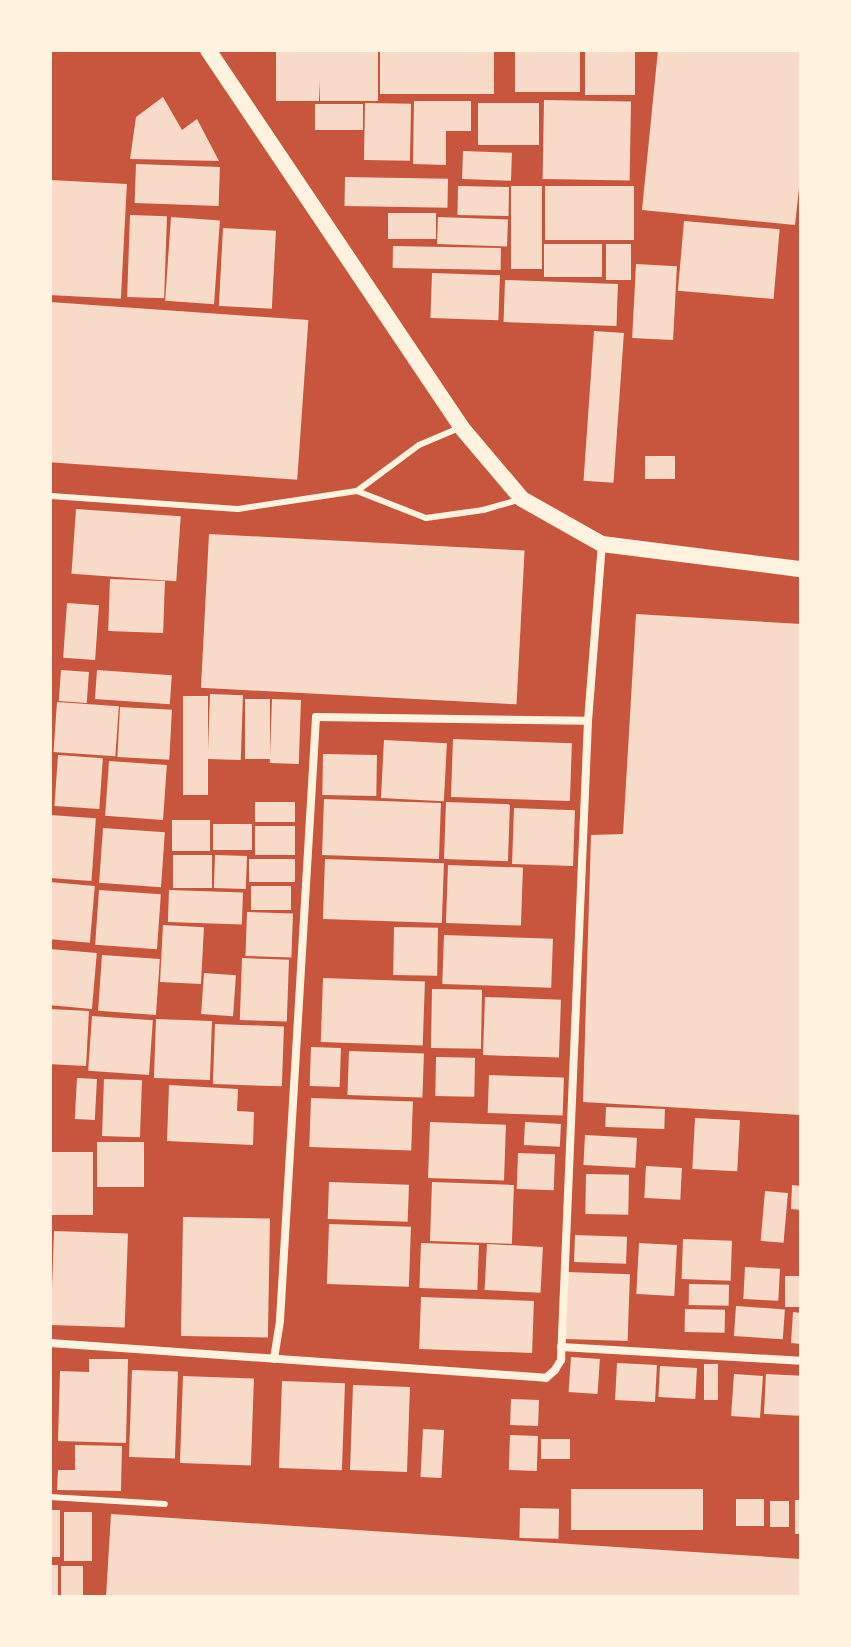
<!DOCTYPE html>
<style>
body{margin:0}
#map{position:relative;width:851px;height:1647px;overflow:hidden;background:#c8553d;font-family:"IBM Plex Sans",sans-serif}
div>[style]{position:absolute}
.building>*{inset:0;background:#f7dbc8;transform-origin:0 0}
.service>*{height:6px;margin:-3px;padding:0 3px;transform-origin:3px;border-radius:3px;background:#fff3e0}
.minor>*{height:8px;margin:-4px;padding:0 4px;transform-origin:4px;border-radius:4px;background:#fff3e0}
.secondary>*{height:16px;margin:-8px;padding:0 8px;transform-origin:8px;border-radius:8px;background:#fff3e0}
span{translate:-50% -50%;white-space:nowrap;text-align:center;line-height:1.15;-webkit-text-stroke:6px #fff3e0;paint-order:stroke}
.frame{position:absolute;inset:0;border:52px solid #fff3e0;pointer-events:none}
</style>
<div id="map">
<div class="building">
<i style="clip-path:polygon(276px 50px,378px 50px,378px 101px,320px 101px,320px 81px,319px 101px,276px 101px)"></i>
<i style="left:380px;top:50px;width:114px;height:44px"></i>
<i style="left:515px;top:50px;width:65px;height:42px"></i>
<i style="left:585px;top:50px;width:50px;height:45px"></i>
<i style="clip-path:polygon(658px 50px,801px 50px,801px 170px,795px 225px,642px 210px)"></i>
<i style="clip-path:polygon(163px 97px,182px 130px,197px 119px,219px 161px,130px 159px,136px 117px)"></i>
<i style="left:544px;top:100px;width:87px;height:79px;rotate:1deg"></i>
<i style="clip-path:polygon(414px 101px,471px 101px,471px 131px,446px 131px,446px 165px,413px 164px)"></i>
<i style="left:365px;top:103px;width:46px;height:57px;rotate:1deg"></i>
<i style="left:478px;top:103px;width:61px;height:42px"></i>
<i style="left:315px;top:104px;width:48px;height:26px"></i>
<i style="left:463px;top:151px;width:49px;height:28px;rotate:2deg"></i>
<i style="left:136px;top:164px;width:84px;height:39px;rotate:2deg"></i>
<i style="left:345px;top:177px;width:103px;height:29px;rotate:1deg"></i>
<i style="left:50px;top:180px;width:77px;height:115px;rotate:3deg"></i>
<i style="left:458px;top:186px;width:51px;height:29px;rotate:1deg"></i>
<i style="left:511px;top:186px;width:31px;height:83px"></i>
<i style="left:545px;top:186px;width:89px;height:54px"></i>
<i style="left:388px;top:213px;width:48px;height:26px"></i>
<i style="left:130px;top:215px;width:37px;height:82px;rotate:2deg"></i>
<i style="left:171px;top:217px;width:49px;height:84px;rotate:4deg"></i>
<i style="left:438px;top:217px;width:70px;height:27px;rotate:2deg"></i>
<i style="left:684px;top:221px;width:96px;height:70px;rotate:5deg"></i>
<i style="left:223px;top:228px;width:53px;height:78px;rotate:3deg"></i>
<i style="left:544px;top:244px;width:58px;height:33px"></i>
<i style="left:606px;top:244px;width:25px;height:36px"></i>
<i style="left:393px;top:246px;width:108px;height:22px;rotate:1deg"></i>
<i style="left:636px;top:264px;width:41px;height:74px;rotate:3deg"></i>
<i style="left:432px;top:273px;width:68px;height:45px;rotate:2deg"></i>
<i style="left:505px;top:280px;width:113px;height:42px;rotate:2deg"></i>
<i style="left:50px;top:302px;width:259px;height:160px;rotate:4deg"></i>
<i style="left:594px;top:331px;width:30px;height:150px;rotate:4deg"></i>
<i style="left:645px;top:456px;width:30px;height:23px"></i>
<i style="left:76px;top:509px;width:105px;height:65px;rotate:4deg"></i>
<i style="left:209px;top:534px;width:316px;height:154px;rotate:3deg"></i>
<i style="left:110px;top:579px;width:55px;height:52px;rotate:2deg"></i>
<i style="left:67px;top:603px;width:32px;height:55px;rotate:4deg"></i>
<i style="clip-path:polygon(636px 614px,801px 624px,801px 1115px,583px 1102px,591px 835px,623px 834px)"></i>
<i style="left:61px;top:670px;width:28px;height:31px;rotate:4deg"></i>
<i style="left:97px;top:670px;width:75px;height:29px;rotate:4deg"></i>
<i style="left:210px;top:694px;width:33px;height:65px;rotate:2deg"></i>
<i style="left:183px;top:696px;width:25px;height:99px"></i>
<i style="left:245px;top:699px;width:25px;height:60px"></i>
<i style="left:272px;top:699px;width:29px;height:64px;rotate:2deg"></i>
<i style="left:57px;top:702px;width:62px;height:50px;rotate:4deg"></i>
<i style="left:120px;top:707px;width:52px;height:50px;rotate:3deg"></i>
<i style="left:453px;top:739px;width:119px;height:58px;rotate:2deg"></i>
<i style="left:384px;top:740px;width:63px;height:58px;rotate:3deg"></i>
<i style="left:323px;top:754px;width:54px;height:41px;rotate:1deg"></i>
<i style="left:58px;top:755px;width:45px;height:51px;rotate:4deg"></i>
<i style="left:109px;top:761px;width:58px;height:55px;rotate:4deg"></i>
<i style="left:324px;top:799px;width:117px;height:56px;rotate:2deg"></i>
<i style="left:255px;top:802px;width:40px;height:20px"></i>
<i style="left:446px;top:802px;width:64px;height:57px;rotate:2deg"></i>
<i style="left:514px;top:808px;width:61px;height:56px;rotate:2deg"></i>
<i style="left:50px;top:815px;width:46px;height:63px;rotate:4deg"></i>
<i style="left:172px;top:820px;width:38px;height:31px"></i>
<i style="left:213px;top:824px;width:39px;height:26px"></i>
<i style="left:255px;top:826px;width:40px;height:29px"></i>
<i style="left:103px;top:828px;width:62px;height:55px;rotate:4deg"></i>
<i style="left:173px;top:855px;width:39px;height:33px"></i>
<i style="left:215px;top:855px;width:32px;height:33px;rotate:2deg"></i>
<i style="left:249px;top:859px;width:46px;height:23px"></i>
<i style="left:325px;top:859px;width:119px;height:60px;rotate:2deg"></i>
<i style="left:448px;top:865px;width:75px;height:58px;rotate:2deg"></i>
<i style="left:50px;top:882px;width:45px;height:57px;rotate:5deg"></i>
<i style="left:251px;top:886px;width:40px;height:24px"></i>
<i style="left:99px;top:890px;width:62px;height:55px;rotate:4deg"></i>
<i style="left:169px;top:890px;width:74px;height:32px;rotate:2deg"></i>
<i style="left:247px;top:912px;width:46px;height:44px;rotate:2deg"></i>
<i style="left:163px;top:925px;width:41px;height:57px;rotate:3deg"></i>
<i style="left:394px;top:927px;width:44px;height:48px;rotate:1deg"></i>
<i style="left:444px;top:935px;width:109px;height:49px;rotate:2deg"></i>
<i style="left:50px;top:949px;width:47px;height:56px;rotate:5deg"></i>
<i style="left:102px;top:955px;width:58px;height:56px;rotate:4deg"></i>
<i style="left:242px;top:958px;width:47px;height:62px;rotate:2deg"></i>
<i style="left:204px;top:973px;width:32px;height:41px;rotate:4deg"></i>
<i style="left:323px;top:978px;width:102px;height:64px;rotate:2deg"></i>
<i style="left:432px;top:989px;width:50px;height:59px;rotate:1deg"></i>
<i style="left:485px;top:997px;width:76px;height:58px;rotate:2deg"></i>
<i style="left:50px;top:1009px;width:39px;height:55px;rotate:3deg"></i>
<i style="left:92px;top:1016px;width:61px;height:55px;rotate:4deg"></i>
<i style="left:156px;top:1019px;width:56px;height:59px;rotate:2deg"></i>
<i style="left:215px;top:1024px;width:69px;height:60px;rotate:2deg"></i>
<i style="left:311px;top:1047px;width:30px;height:39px;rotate:2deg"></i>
<i style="left:349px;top:1051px;width:75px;height:44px;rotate:2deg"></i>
<i style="left:436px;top:1057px;width:39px;height:39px;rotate:1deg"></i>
<i style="left:489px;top:1075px;width:75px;height:38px;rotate:2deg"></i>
<i style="left:77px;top:1078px;width:20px;height:41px;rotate:3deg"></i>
<i style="left:104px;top:1079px;width:38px;height:57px;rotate:2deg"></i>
<i style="clip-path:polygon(169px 1085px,238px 1089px,237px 1111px,254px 1112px,253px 1145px,167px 1141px)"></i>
<i style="left:311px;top:1098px;width:102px;height:49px;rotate:2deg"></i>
<i style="left:606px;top:1107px;width:59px;height:20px;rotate:2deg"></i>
<i style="left:695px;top:1118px;width:45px;height:51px;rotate:3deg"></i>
<i style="left:430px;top:1122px;width:76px;height:56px;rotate:2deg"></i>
<i style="left:525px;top:1122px;width:36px;height:23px;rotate:3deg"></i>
<i style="left:585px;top:1135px;width:52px;height:30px;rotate:3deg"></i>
<i style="left:97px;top:1142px;width:47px;height:45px"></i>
<i style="left:50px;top:1152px;width:43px;height:63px"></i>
<i style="left:518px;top:1153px;width:37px;height:36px;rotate:2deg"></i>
<i style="left:646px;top:1166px;width:36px;height:32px;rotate:3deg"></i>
<i style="left:586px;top:1174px;width:43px;height:40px;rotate:1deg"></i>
<i style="left:329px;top:1182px;width:80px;height:37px;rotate:2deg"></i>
<i style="left:432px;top:1182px;width:82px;height:59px;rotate:2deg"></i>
<i style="clip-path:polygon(792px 1185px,801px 1186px,801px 1210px,791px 1209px)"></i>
<i style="left:765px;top:1191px;width:23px;height:50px;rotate:5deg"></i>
<i style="left:183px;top:1217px;width:87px;height:119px;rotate:1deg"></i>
<i style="left:329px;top:1224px;width:82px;height:60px;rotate:2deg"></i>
<i style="left:54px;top:1231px;width:74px;height:94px;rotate:2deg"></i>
<i style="left:575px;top:1235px;width:52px;height:27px;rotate:2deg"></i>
<i style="left:683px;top:1239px;width:49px;height:40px;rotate:2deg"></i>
<i style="left:421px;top:1243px;width:58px;height:45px;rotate:2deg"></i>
<i style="left:639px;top:1243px;width:38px;height:51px;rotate:3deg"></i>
<i style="left:487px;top:1244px;width:56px;height:46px;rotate:3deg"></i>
<i style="left:745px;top:1267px;width:35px;height:32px;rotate:3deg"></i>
<i style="left:568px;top:1272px;width:62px;height:67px;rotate:2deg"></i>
<i style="left:785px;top:1276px;width:16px;height:31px"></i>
<i style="left:689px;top:1284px;width:40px;height:21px;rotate:1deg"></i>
<i style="left:421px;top:1297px;width:113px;height:52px;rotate:2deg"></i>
<i style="left:736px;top:1306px;width:49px;height:30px;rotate:4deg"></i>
<i style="left:685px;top:1309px;width:40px;height:23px;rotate:1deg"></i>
<i style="clip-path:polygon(793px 1312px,801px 1313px,801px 1344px,791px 1343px)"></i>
<i style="left:571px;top:1357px;width:29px;height:35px;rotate:4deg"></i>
<i style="clip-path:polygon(89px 1359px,128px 1359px,126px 1443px,58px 1441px,60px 1371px,89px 1372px)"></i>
<i style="left:617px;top:1363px;width:40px;height:37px;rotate:3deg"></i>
<i style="left:704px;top:1364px;width:14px;height:36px"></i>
<i style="left:660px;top:1366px;width:37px;height:31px;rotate:3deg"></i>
<i style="left:132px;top:1370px;width:46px;height:87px;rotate:2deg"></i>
<i style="left:734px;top:1374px;width:29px;height:42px;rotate:4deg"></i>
<i style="left:766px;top:1374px;width:35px;height:40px;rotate:3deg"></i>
<i style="left:183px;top:1376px;width:71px;height:87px;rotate:2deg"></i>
<i style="left:282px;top:1381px;width:63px;height:87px;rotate:2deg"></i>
<i style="left:353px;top:1385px;width:57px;height:85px;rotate:2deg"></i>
<i style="left:511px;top:1399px;width:28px;height:26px;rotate:2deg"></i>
<i style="left:423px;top:1429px;width:21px;height:48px;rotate:3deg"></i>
<i style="left:510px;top:1435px;width:28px;height:35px;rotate:2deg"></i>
<i style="left:541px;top:1439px;width:29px;height:20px"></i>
<i style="clip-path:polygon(75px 1445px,122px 1446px,121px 1491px,57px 1490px,58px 1470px,75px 1470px)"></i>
<i style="left:571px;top:1489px;width:132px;height:41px"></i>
<i style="left:736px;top:1499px;width:28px;height:27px"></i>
<i style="left:795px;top:1500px;width:6px;height:34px"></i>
<i style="left:770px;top:1501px;width:19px;height:26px"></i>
<i style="left:520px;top:1508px;width:39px;height:30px;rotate:1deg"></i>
<i style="left:50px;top:1510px;width:10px;height:47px"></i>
<i style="left:64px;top:1512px;width:28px;height:49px"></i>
<i style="clip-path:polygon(111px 1514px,801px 1559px,801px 1597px,106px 1597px)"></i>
<i style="left:50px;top:1565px;width:8px;height:32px"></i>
<i style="left:61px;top:1566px;width:22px;height:31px"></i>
</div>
<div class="service">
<i style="left:357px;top:491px;width:74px;rotate:21.4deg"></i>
<i style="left:426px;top:518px;width:58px;rotate:-8deg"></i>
<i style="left:483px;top:510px;width:36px;rotate:-16deg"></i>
<i style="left:51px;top:496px;width:187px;rotate:4deg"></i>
<i style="left:238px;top:509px;width:120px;rotate:-8.6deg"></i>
<i style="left:357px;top:491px;width:77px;rotate:-36.6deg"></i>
<i style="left:419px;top:445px;width:43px;rotate:-23deg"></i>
<i style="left:50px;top:1497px;width:115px;rotate:3.5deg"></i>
</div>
<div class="minor">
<i style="left:50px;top:1343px;width:497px;rotate:4deg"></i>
<i style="left:546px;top:1378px;width:12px;rotate:-42deg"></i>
<i style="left:555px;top:1370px;width:12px;rotate:-59deg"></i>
<i style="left:561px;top:1360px;width:640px;rotate:-87.58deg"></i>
<i style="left:588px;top:721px;width:178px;rotate:-85.5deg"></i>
<i style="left:561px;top:1347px;width:240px;rotate:3.3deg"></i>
<i style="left:274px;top:1359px;width:39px;rotate:-81deg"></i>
<i style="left:280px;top:1320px;width:604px;rotate:-86.58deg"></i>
<i style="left:316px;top:717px;width:272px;rotate:0.8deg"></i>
</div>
<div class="secondary">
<i style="left:208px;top:50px;width:454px;rotate:56.1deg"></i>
<i style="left:461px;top:427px;width:94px;rotate:49.7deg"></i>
<i style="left:522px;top:499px;width:92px;rotate:29.4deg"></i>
<i style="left:602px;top:544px;width:201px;rotate:7.2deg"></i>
</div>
<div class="frame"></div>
</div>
